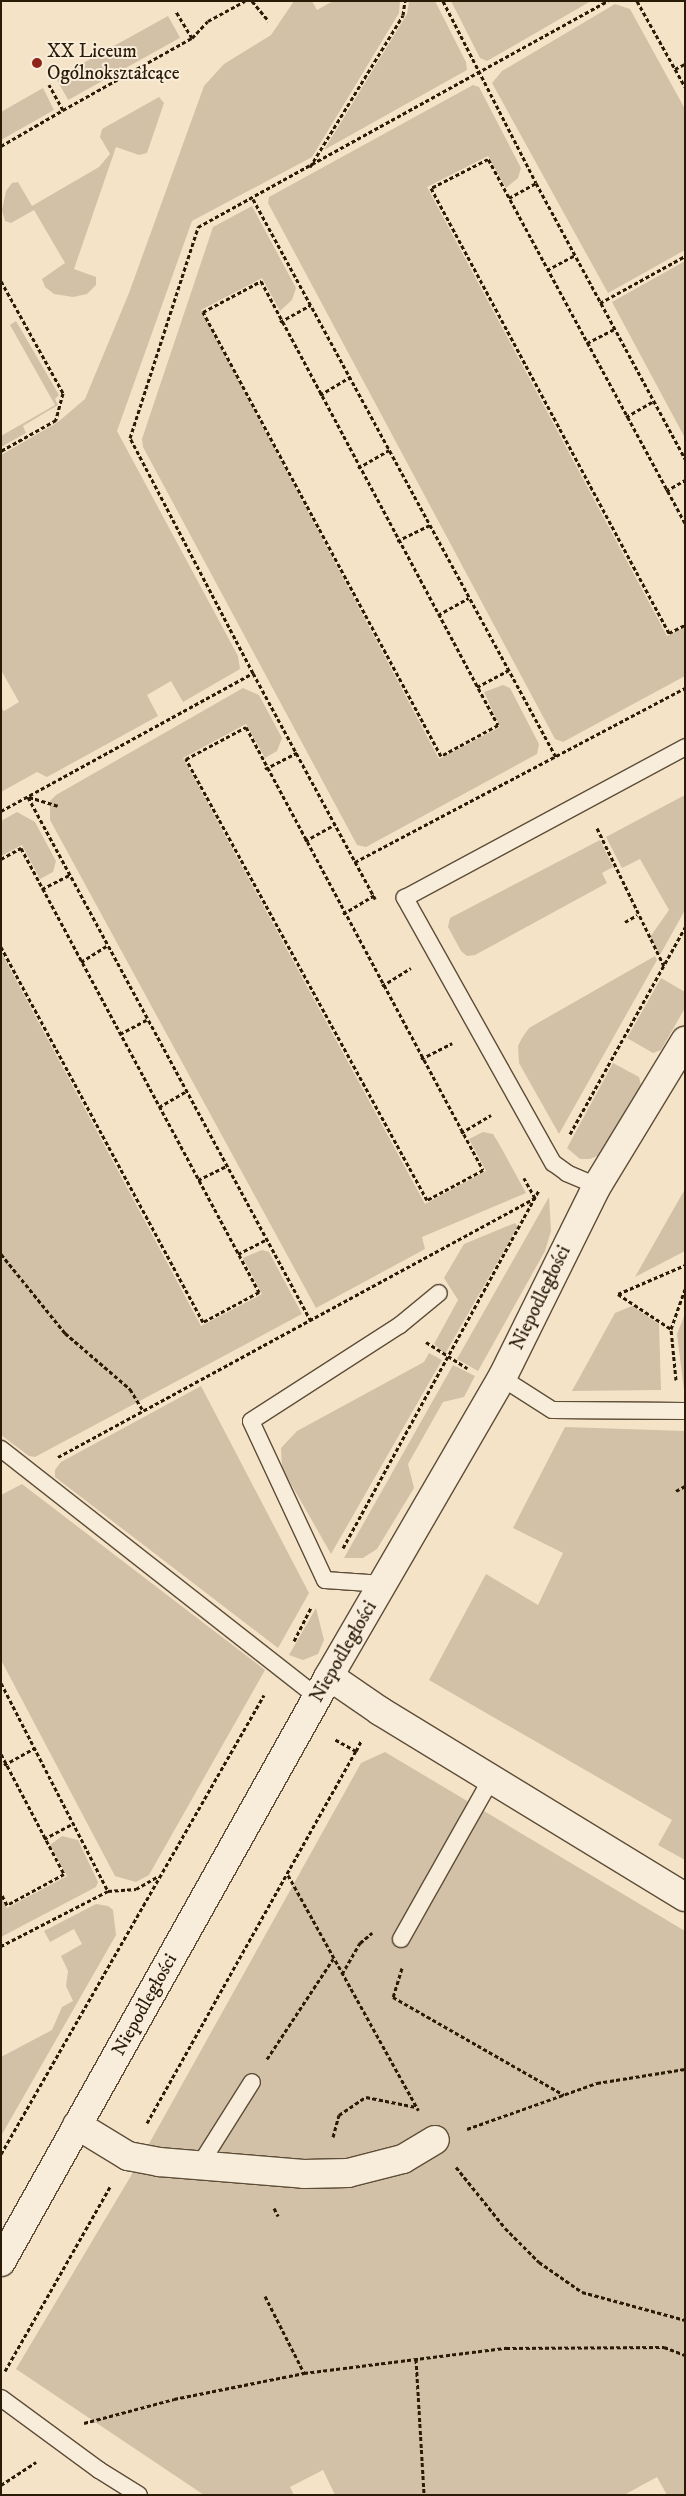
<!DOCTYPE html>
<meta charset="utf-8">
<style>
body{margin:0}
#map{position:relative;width:686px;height:2496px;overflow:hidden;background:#f5e3c8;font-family:"IM FELL DW Pica",serif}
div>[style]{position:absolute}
.green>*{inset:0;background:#d2c1a7;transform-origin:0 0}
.path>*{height:3px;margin-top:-1.5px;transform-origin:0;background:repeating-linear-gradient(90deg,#2a1b07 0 4px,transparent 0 6.5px)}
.roads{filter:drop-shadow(1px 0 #5d4d37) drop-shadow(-1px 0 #5d4d37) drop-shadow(0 1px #5d4d37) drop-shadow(0 -1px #5d4d37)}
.lane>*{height:16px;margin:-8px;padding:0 8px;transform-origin:8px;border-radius:8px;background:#f8eddb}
.street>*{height:28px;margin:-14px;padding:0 14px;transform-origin:14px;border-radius:14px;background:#f8eddb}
.dots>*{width:14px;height:14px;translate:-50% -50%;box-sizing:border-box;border:2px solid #f8eddb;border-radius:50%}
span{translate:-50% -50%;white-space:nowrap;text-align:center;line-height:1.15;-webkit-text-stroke:4px #f8eddb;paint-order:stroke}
.poi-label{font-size:19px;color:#2a1b07}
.left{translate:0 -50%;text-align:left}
.street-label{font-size:19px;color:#2a1b07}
.frame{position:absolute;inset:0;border:2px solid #2a1b07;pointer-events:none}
</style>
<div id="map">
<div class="green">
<i style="clip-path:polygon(294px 1px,312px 1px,317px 10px,333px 1px,400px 1px,399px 13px,312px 157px,192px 221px,117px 431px,238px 656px,240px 669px,183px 702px,171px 681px,147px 695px,158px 716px,47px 777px,37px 772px,1px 792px,1px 707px,4px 711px,19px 702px,1px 670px,1px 455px,58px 422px,85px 399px,129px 293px,204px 86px,224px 64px,271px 35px)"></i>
<i style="clip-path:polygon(409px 1px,435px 1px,466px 62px,467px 70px,324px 150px,407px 14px)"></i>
<i style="clip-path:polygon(451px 1px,591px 1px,487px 61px,480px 58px)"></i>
<i style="clip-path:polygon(615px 4px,630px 9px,685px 109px,685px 250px,608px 293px,492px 83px,502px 71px)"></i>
<i style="left:168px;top:16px;width:25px;height:128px;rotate:61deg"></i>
<i style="clip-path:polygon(473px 85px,479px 87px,521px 168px,518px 178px,506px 188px,488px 156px,427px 187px,667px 636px,685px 627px,685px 676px,563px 742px,555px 739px,268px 203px,269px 197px)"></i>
<i style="clip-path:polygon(43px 88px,54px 110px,1px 140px,1px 112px)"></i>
<i style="clip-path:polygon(159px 97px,164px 103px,147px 153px,139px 155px,116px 147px,74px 269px,96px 277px,96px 285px,87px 294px,73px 297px,54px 294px,45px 287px,42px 279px,65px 263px,34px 210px,11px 223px,5px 221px,2px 210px,6px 191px,12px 183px,18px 182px,32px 206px,99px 167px,110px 154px,100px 137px,102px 129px)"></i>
<i style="clip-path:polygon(252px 206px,296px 288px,292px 300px,280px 311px,262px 278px,201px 310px,439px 759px,500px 727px,484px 692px,503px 685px,510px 688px,539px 744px,537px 754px,366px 847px,357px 845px,143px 447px,142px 439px,213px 227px)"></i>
<i style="clip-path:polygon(685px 261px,685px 438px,612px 302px)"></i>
<i style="clip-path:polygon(16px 321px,59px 395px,55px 399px,58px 405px,23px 426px,26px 433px,1px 447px,1px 436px,55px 405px,10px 325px)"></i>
<i style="clip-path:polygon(243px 688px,259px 695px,282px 738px,277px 751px,265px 758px,246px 724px,183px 758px,425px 1204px,486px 1171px,469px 1139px,483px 1132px,493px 1134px,498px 1142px,526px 1193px,422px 1237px,425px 1249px,316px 1308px,50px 820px,50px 801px,56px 795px)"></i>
<i style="clip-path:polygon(685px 795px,685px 910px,660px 955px,650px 937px,669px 910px,640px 859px,622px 868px,606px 837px)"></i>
<i style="clip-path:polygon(17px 812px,35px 822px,56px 861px,53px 872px,40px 879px,22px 845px,1px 856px,1px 821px)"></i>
<i style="clip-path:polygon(600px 840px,613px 867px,602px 873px,607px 883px,475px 955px,467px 956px,461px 951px,448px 927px,450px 918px)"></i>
<i style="clip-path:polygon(1px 952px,201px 1326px,262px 1294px,243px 1258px,262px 1250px,269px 1252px,302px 1314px,35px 1457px,29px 1456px,1px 1435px)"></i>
<i style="clip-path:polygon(655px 956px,657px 960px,559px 1134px,519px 1063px,518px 1046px,522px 1038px,529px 1028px)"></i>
<i style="clip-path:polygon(661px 978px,685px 992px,685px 1008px,661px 1050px,653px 1053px,627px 1038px)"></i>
<i style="clip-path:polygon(613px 1063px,639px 1077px,641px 1085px,602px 1154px,590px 1159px,580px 1159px,567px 1148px)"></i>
<i style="clip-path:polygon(685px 1189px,685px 1251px,635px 1277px)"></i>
<i style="clip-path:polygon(549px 1197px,551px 1231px,545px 1251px,478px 1371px,457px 1359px)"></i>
<i style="clip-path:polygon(515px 1223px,518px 1226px,445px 1354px,434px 1344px,458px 1300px,444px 1278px,464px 1244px)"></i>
<i style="clip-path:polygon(632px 1306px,659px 1324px,661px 1390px,572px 1391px,615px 1313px)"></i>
<i style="clip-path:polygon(685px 1314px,685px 1390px,684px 1390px,677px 1334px)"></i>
<i style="clip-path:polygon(429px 1353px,442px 1360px,331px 1554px,282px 1468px,281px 1448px,297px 1431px,424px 1362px)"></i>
<i style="clip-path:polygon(453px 1365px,475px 1376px,464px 1397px,443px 1402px,408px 1464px,414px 1488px,377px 1549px,363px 1558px,344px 1558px)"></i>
<i style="clip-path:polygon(201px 1386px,309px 1593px,278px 1648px,55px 1477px,55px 1470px,61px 1462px)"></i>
<i style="clip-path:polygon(565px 1427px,685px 1431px,685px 1860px,658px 1845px,672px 1820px,429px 1680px,486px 1574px,538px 1605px,563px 1553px,513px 1528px)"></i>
<i style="clip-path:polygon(22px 1484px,265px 1670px,149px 1875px,136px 1882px,115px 1876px,1px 1660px,1px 1495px)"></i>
<i style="clip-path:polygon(316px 1608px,324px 1640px,318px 1654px,303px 1660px,289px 1655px)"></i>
<i style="clip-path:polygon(385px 1752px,685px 1931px,685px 2495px,667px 2495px,657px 2477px,624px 2495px,335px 2495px,323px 2470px,290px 2487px,294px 2495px,204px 2495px,16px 2369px,135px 2169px,361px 1763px)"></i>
<i style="clip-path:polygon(62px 1836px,78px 1840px,98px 1882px,96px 1887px,1px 1937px,1px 1897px,7px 1908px,67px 1876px,50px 1845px)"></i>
<i style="clip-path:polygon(96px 1904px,108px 1906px,113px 1910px,116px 1935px,1px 2136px,1px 2057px,52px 2030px,62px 2007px,73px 2001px,66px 1986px,68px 1971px,61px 1956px,82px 1944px,74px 1929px,50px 1942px,44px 1931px)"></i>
</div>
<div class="path">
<i style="left:252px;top:1px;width:26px;rotate:50deg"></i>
<i style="left:443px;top:1px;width:204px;rotate:62.9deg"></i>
<i style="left:536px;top:183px;width:314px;rotate:61.6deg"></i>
<i style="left:637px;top:1px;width:98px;rotate:60.8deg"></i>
<i style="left:192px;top:38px;width:23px;rotate:-47deg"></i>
<i style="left:208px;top:21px;width:42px;rotate:-28.4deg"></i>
<i style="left:675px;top:69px;width:11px;rotate:-27deg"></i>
<i style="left:63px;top:110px;width:148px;rotate:-29.2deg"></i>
<i style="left:192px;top:38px;width:31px;rotate:-121deg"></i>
<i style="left:1px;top:146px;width:72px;rotate:-30.1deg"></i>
<i style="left:63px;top:110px;width:29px;rotate:-119deg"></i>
<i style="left:310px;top:167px;width:178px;rotate:-58.5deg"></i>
<i style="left:403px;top:15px;width:14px;rotate:-82deg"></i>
<i style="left:509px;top:198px;width:31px;rotate:-29deg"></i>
<i style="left:253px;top:199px;width:635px;rotate:61.5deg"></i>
<i style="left:547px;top:270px;width:32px;rotate:-28deg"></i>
<i style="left:1px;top:281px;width:128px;rotate:61deg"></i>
<i style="left:63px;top:393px;width:28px;rotate:105deg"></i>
<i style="left:56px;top:420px;width:63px;rotate:150.6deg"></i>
<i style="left:261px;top:281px;width:503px;rotate:61.91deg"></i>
<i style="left:498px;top:725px;width:65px;rotate:151.5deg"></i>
<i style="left:441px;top:756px;width:504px;rotate:-118.19deg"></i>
<i style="left:203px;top:312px;width:66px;rotate:-28.1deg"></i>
<i style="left:600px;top:303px;width:97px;rotate:-28.9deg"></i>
<i style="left:280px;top:322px;width:35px;rotate:-29deg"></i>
<i style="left:587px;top:343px;width:30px;rotate:-27deg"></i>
<i style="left:320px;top:395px;width:35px;rotate:-31deg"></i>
<i style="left:626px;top:417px;width:32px;rotate:-30deg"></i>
<i style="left:358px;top:468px;width:36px;rotate:-30deg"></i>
<i style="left:666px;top:491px;width:22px;rotate:-30deg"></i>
<i style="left:685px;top:523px;width:414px;rotate:-118.4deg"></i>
<i style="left:488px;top:159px;width:64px;rotate:153deg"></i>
<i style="left:431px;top:188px;width:505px;rotate:61.86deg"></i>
<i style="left:669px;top:633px;width:18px;rotate:-27deg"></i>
<i style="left:397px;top:541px;width:37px;rotate:-26deg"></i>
<i style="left:438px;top:615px;width:35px;rotate:-29deg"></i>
<i style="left:253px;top:673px;width:257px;rotate:61.6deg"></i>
<i style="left:477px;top:687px;width:36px;rotate:-28deg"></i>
<i style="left:246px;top:727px;width:502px;rotate:61.85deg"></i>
<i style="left:483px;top:1170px;width:64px;rotate:151.8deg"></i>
<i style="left:427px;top:1200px;width:503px;rotate:-118.66deg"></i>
<i style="left:186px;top:759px;width:68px;rotate:-28.1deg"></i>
<i style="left:265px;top:769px;width:36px;rotate:-27deg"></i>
<i style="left:28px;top:797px;width:596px;rotate:61.63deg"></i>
<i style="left:29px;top:797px;width:30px;rotate:17deg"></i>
<i style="left:1px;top:811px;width:287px;rotate:-28.7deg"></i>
<i style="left:253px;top:673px;width:265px;rotate:-117.6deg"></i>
<i style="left:130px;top:438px;width:222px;rotate:-72.1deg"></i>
<i style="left:198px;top:227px;width:468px;rotate:-28.9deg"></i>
<i style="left:597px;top:828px;width:153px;rotate:64.1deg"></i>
<i style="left:305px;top:841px;width:33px;rotate:-29deg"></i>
<i style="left:1px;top:859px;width:23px;rotate:-29deg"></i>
<i style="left:21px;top:848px;width:504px;rotate:61.81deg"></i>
<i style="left:259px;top:1292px;width:64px;rotate:151.8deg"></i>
<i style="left:203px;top:1322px;width:426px;rotate:-118.3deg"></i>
<i style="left:355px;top:862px;width:373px;rotate:-27.8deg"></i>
<i style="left:42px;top:889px;width:31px;rotate:-27deg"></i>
<i style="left:343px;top:914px;width:37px;rotate:-31deg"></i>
<i style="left:625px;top:922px;width:14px;rotate:-30deg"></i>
<i style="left:81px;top:962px;width:31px;rotate:-32deg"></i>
<i style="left:382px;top:986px;width:34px;rotate:-32deg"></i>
<i style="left:120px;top:1034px;width:30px;rotate:-28deg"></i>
<i style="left:421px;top:1059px;width:35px;rotate:-27deg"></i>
<i style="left:159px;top:1107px;width:32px;rotate:-30deg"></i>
<i style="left:461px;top:1133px;width:35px;rotate:-31deg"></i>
<i style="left:570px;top:1134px;width:237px;rotate:-60.9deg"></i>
<i style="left:198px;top:1180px;width:32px;rotate:-26deg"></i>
<i style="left:1px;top:1254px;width:102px;rotate:51deg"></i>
<i style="left:65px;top:1333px;width:86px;rotate:40.7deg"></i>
<i style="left:130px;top:1389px;width:26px;rotate:59deg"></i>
<i style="left:238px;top:1254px;width:33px;rotate:-27deg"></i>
<i style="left:618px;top:1294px;width:73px;rotate:-23.4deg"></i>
<i style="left:618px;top:1294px;width:64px;rotate:33.4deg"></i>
<i style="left:426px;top:1342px;width:49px;rotate:32.4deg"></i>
<i style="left:676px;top:1380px;width:51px;rotate:-95.6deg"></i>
<i style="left:671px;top:1329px;width:42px;rotate:-70.7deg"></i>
<i style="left:58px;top:1457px;width:543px;rotate:-28.5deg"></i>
<i style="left:535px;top:1198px;width:23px;rotate:-119deg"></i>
<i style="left:676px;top:1491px;width:10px;rotate:-29deg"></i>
<i style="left:343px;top:1548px;width:408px;rotate:-61.3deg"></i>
<i style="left:294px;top:1641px;width:38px;rotate:-63deg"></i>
<i style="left:1px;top:1683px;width:234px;rotate:62.8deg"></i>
<i style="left:108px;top:1891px;width:120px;rotate:152.8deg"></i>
<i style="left:356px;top:1751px;width:11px;rotate:-63deg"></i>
<i style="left:1px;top:1754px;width:136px;rotate:62.3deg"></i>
<i style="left:64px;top:1874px;width:65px;rotate:151.5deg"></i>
<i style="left:7px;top:1905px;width:13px;rotate:-117deg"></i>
<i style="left:4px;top:1765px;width:35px;rotate:-29deg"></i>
<i style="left:44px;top:1839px;width:34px;rotate:-28deg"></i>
<i style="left:288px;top:1875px;width:269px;rotate:61deg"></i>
<i style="left:108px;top:1891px;width:28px;rotate:-4deg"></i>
<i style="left:136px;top:1889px;width:24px;rotate:-30deg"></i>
<i style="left:402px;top:1968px;width:30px;rotate:107deg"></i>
<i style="left:393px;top:1997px;width:197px;rotate:29.8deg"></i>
<i style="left:342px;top:1974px;width:36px;rotate:-60deg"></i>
<i style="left:360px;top:1943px;width:16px;rotate:-40deg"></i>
<i style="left:267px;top:2059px;width:120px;rotate:-56.6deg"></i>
<i style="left:147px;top:2123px;width:427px;rotate:-60.7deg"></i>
<i style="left:356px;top:1751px;width:25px;rotate:-151deg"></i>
<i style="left:467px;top:2129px;width:138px;rotate:-19.5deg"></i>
<i style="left:597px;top:2083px;width:89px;rotate:-9deg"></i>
<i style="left:333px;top:2137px;width:23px;rotate:-75deg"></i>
<i style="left:339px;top:2115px;width:32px;rotate:-34deg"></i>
<i style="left:366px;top:2097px;width:51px;rotate:11.3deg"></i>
<i style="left:1px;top:2154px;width:529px;rotate:-60.19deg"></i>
<i style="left:456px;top:2167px;width:78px;rotate:51.2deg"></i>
<i style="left:505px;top:2228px;width:48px;rotate:45deg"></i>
<i style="left:539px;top:2262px;width:52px;rotate:34.9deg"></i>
<i style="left:582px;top:2292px;width:107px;rotate:15.2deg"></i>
<i style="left:274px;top:2208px;width:9px;rotate:63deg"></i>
<i style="left:265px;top:2296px;width:86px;rotate:63.1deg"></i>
<i style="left:416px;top:2359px;width:136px;rotate:86.6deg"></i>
<i style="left:5px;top:2371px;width:212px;rotate:-60.3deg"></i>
<i style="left:84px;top:2423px;width:93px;rotate:-14.9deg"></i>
<i style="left:174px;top:2399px;width:133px;rotate:-11.3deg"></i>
<i style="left:304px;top:2373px;width:204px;rotate:-7.1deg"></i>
<i style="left:506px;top:2348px;width:158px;rotate:-0.4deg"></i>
<i style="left:664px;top:2347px;width:22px;rotate:21deg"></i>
<i style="left:1px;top:2485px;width:42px;rotate:-33.3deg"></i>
</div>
<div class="roads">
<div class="lane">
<i style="left:597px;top:1186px;width:33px;rotate:-157deg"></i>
<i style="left:567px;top:1173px;width:17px;rotate:-144deg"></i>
<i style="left:553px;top:1163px;width:304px;rotate:-119.2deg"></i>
<i style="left:405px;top:898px;width:318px;rotate:-28.3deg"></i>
<i style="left:502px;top:1378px;width:59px;rotate:32.6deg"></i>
<i style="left:552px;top:1410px;width:133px;rotate:0.4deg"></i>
<i style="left:1px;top:1449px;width:403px;rotate:38.1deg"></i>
<i style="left:383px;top:1584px;width:58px;rotate:-176.1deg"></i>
<i style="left:325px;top:1580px;width:175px;rotate:-115deg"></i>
<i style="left:251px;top:1421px;width:177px;rotate:-32.8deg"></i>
<i style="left:400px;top:1325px;width:50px;rotate:-39.4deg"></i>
<i style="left:401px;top:1939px;width:184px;rotate:-60.6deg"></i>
<i style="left:199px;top:2166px;width:99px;rotate:-57.8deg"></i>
<i style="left:1px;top:2398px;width:122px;rotate:36.3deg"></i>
<i style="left:99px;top:2470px;width:47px;rotate:32deg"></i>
</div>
<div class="street">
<i style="left:329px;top:1676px;width:62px;rotate:34.5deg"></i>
<i style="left:380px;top:1711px;width:357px;rotate:31.4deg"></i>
<i style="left:77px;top:2125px;width:60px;rotate:31.3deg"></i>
<i style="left:128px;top:2156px;width:32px;rotate:11deg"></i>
<i style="left:159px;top:2162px;width:145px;rotate:4.7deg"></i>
<i style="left:304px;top:2174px;width:44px;rotate:-1.3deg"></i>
<i style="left:348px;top:2173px;width:57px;rotate:-14.3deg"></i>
<i style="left:403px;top:2159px;width:37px;rotate:-31deg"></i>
<i style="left:1px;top:2262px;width:672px;rotate:-60.76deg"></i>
<i style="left:329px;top:1676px;width:345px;rotate:-59.9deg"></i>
<i style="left:502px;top:1378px;width:214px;rotate:-63.7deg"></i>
<i style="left:597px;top:1186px;width:170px;rotate:-58.7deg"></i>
</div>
</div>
<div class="dots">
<i style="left:37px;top:63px;background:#8f2418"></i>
</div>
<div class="poi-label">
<span class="left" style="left:47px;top:63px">XX Liceum<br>Ogólnokształcące</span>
</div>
<div class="street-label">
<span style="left:541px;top:1298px;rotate:-64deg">Niepodległości</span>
<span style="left:344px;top:1652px;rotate:-60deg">Niepodległości</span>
<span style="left:145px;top:2005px;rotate:-61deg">Niepodległości</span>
</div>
<div class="frame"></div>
</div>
